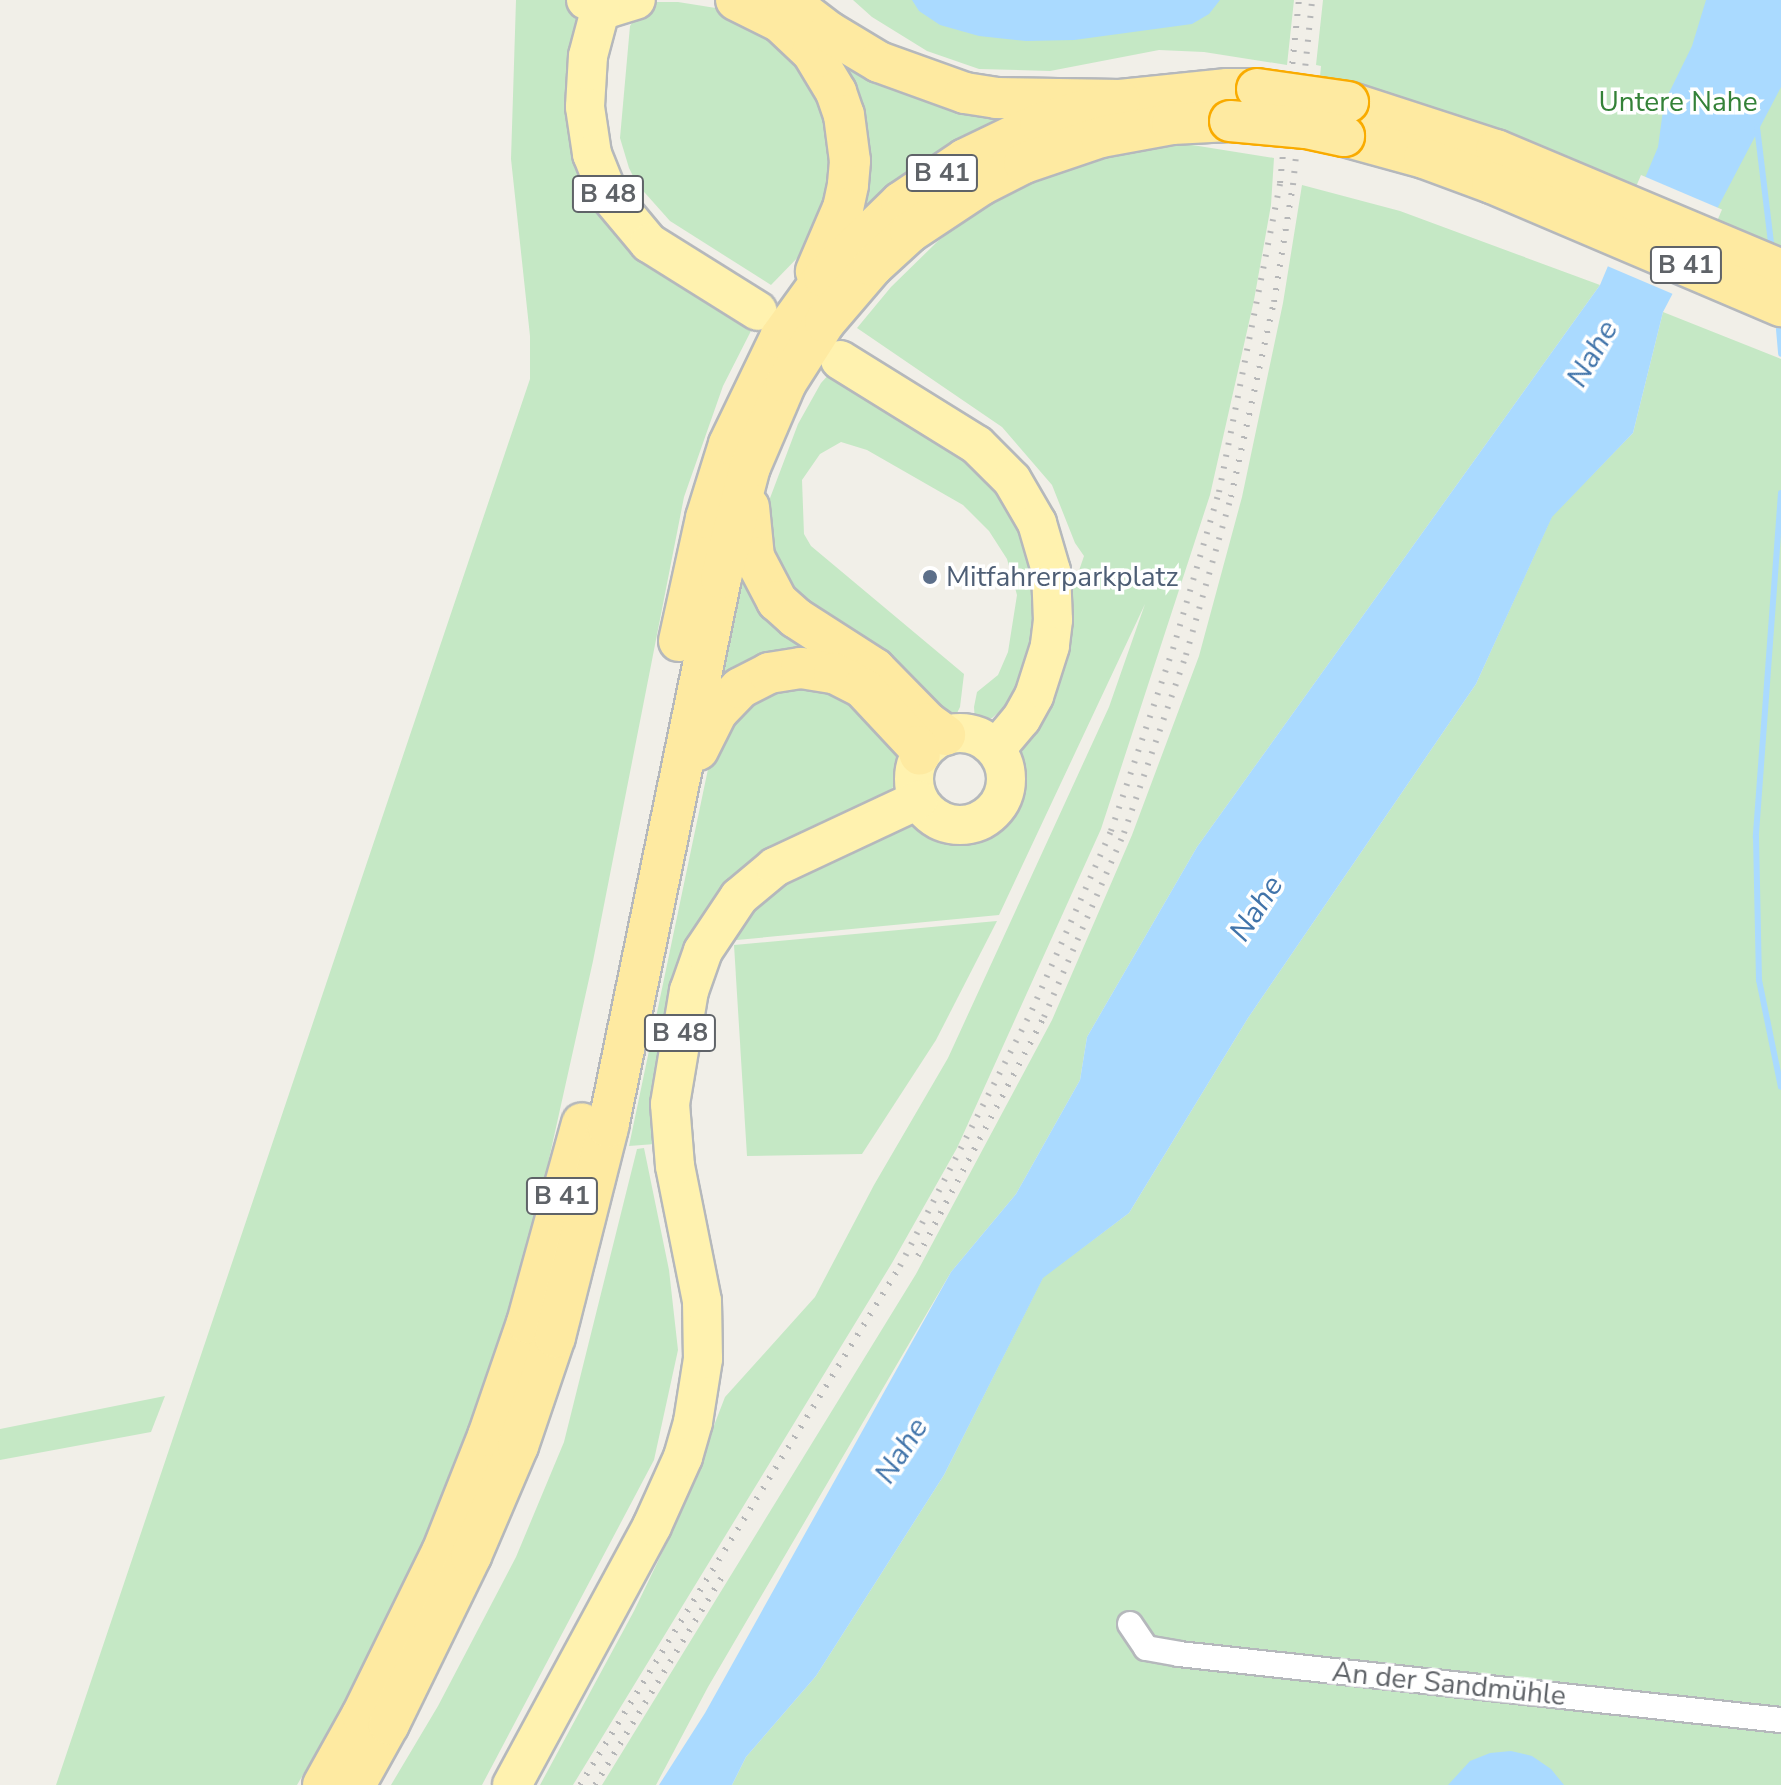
<!DOCTYPE html>
<meta charset="utf-8">
<style>
body{margin:0}
#map{position:relative;width:1781px;height:1785px;overflow:hidden;background:#f1efe8;font-family:"Nunito Sans",sans-serif}
div>[style]{position:absolute}
.green>*{inset:0;background:#c5e8c5}
.water>*{inset:0;background:#aadaff}
.pier>*{inset:0;background:#f1efe8;transform-origin:0 0}
.stream>*{height:6px;margin:-3px;padding:0 3px;transform-origin:3px;border-radius:3px;background:#aadaff}
.roads{filter:drop-shadow(2px 0 #b5b8bc) drop-shadow(-2px 0 #b5b8bc) drop-shadow(0 2px #b5b8bc) drop-shadow(0 -2px #b5b8bc)}
.minor>*{height:24px;margin:-12px;padding:0 12px;transform-origin:12px;border-radius:12px;background:#fff}
.primary>*{height:38px;margin:-19px;padding:0 19px;transform-origin:19px;border-radius:19px;background:#fff2af}
.primary>.ring{margin:-19px;padding:0;box-sizing:content-box;background:none;border:38px solid #fff2af;border-radius:50%}
.trunk>*{height:40px;margin:-20px;padding:0 20px;transform-origin:20px;border-radius:20px;background:#feeaa1}
.rail>*{height:6px;margin-top:-3px;transform-origin:0;background:repeating-linear-gradient(90deg,#b6b7b8 0 2px,transparent 0 12px)}
.bridges{filter:drop-shadow(2px 0 #f9ab00) drop-shadow(-2px 0 #f9ab00) drop-shadow(0 2px #f9ab00) drop-shadow(0 -2px #f9ab00)}
.trunk-bridge>*{height:40px;margin:-20px;padding:0 20px;transform-origin:20px;border-radius:20px;background:#feeaa1}
.dots>*{width:22px;height:22px;translate:-50% -50%;box-sizing:border-box;border:4px solid #fff;border-radius:50%}
span{translate:-50% -50%;white-space:nowrap;text-align:center;line-height:1.15;-webkit-text-stroke:7px #fff;paint-order:stroke}
.shield-label span{padding:2px 6px;background:#fff;border:2px solid;border-radius:6px;-webkit-text-stroke-width:0}
.shield-label{font-size:26px;color:#5f6368;font-weight:700}
.park-label{font-size:28px;color:#348238}
.service-label{font-size:28px;color:#4e5e75}
.left{translate:0 -50%;text-align:left}
.street-label{font-size:28px;color:#5f6368}
.water-label{font-size:30px;color:#4174aa;font-style:italic}
</style>
<div id="map">
<div class="green">
<i style="clip-path:polygon(516px 0,569px 0,579px 20px,573px 59px,645px 262px,753px 327px,723px 386px,684px 497px,593px 961px,533px 1231px,506px 1328px,458px 1462px,408px 1578px,352px 1691px,297px 1785px,56px 1785px,530px 379px,530px 336px,511px 159px)"></i>
<i style="clip-path:polygon(853px 0,1294px 0,1287px 65px,1204px 52px,1159px 50px,1050px 71px,979px 69px,927px 51px,872px 17px)"></i>
<i style="clip-path:polygon(1323px 0,1781px 0,1781px 258px,1319px 88px,1321px 66px,1316px 65px)"></i>
<i style="clip-path:polygon(654px 2px,678px 2px,722px 9px,780px 42px,829px 110px,832px 182px,805px 250px,771px 285px,670px 221px,637px 184px,629px 168px,620px 138px,630px 26px,637px 15px)"></i>
<i style="clip-path:polygon(828px 43px,1020px 112px,945px 149px,848px 227px)"></i>
<i style="clip-path:polygon(1186px 144px,1274px 158px,1271px 205px,1254px 300px,1210px 495px,1101px 829px,957px 1148px,892px 1263px,573px 1785px,540px 1785px,634px 1611px,676px 1524px,725px 1397px,815px 1297px,874px 1185px,948px 1058px,1109px 707px,1145px 604px,999px 915px,726px 941px,732px 930px,781px 883px,890px 832px,917px 825px,953px 836px,968px 836px,1002px 818px,1015px 791px,1018px 759px,1052px 695px,1071px 594px,1084px 556px,1075px 543px,1052px 485px,1002px 427px,857px 328px,891px 287px,938px 241px,985px 204px,1042px 176px,1099px 159px)"></i>
<i style="clip-path:polygon(1302px 185px,1400px 211px,1600px 285px,1197px 847px,1087px 1037px,1080px 1080px,1016px 1194px,951px 1272px,708px 1687px,656px 1785px,602px 1785px,916px 1274px,1052px 1020px,1132px 835px,1199px 656px,1242px 497px,1283px 303px)"></i>
<i style="clip-path:polygon(1663px 312px,1781px 359px,1781px 1785px,732px 1785px,746px 1757px,816px 1676px,944px 1475px,1043px 1277px,1129px 1213px,1248px 1018px,1476px 684px,1552px 516px,1633px 433px)"></i>
<i style="clip-path:polygon(832px 371px,947px 441px,985px 475px,1010px 510px,1029px 549px,1038px 593px,1034px 636px,1024px 672px,1007px 705px,992px 718px,975px 722px,974px 707px,977px 692px,998px 675px,1008px 652px,1017px 595px,1007px 559px,989px 531px,963px 505px,867px 450px,841px 442px,820px 454px,802px 480px,804px 534px,811px 546px,964px 674px,960px 707px,954px 719px,783px 593px,764px 514px,798px 424px,821px 383px)"></i>
<i style="clip-path:polygon(742px 564px,832px 654px,715px 695px)"></i>
<i style="clip-path:polygon(796px 681px,845px 692px,902px 755px,901px 775px,891px 790px,776px 846px,734px 875px,710px 904px,685px 948px,655px 1144px,629px 1146px,712px 750px,745px 700px)"></i>
<i style="clip-path:polygon(997px 921px,936px 1040px,862px 1154px,747px 1156px,734px 945px)"></i>
<i style="clip-path:polygon(644px 1148px,669px 1270px,678px 1350px,654px 1460px,482px 1785px,391px 1785px,438px 1706px,516px 1557px,564px 1442px,637px 1149px)"></i>
<i style="clip-path:polygon(165px 1396px,151px 1432px,0 1460px,0 1429px)"></i>
</div>
<div class="water">
<i style="clip-path:polygon(912px 0,1220px 0,1209px 14px,1192px 24px,1074px 40px,1026px 41px,979px 36px,940px 25px,919px 11px)"></i>
<i style="clip-path:polygon(1706px 0,1781px 0,1781px 87px,1663px 312px,1633px 433px,1552px 517px,1476px 684px,1248px 1018px,1129px 1213px,1043px 1278px,944px 1475px,816px 1676px,746px 1757px,732px 1785px,659px 1785px,705px 1713px,951px 1272px,1016px 1194px,1080px 1080px,1087px 1037px,1197px 847px,1600px 285px,1658px 147px,1664px 103px,1692px 46px)"></i>
<i style="clip-path:polygon(1511px 1751px,1532px 1756px,1551px 1769px,1564px 1785px,1448px 1785px,1470px 1761px,1490px 1753px)"></i>
</div>
<div class="pier">
<i style="left:1641px;top:175px;width:88px;height:97px;rotate:23deg"></i>
</div>
<div class="stream">
<i style="left:1757px;top:127px;width:125px;rotate:83.1deg"></i>
<i style="left:1778px;top:318px;width:36px;rotate:85deg"></i>
<i style="left:1781px;top:493px;width:345px;rotate:94.2deg"></i>
<i style="left:1756px;top:837px;width:143px;rotate:88.8deg"></i>
<i style="left:1759px;top:980px;width:109px;rotate:78.4deg"></i>
</div>
<div class="roads">
<div class="minor">
<i style="left:1130px;top:1624px;width:29px;rotate:56deg"></i>
<i style="left:1146px;top:1648px;width:34px;rotate:10deg"></i>
<i style="left:1179px;top:1654px;width:606px;rotate:6.26deg"></i>
</div>
<div class="primary">
<i style="left:586px;top:0;width:24px;rotate:19deg"></i>
<i style="left:609px;top:8px;width:28px;rotate:-17deg"></i>
<i style="left:601px;top:7px;width:51px;rotate:104.9deg"></i>
<i style="left:588px;top:56px;width:51px;rotate:93.4deg"></i>
<i style="left:585px;top:107px;width:48px;rotate:81.5deg"></i>
<i style="left:592px;top:154px;width:43px;rotate:68.2deg"></i>
<i style="left:608px;top:194px;width:64px;rotate:50.1deg"></i>
<i style="left:649px;top:243px;width:128px;rotate:32deg"></i>
<i style="left:840px;top:360px;width:161px;rotate:31.8deg"></i>
<i style="left:977px;top:445px;width:49px;rotate:45deg"></i>
<i style="left:1012px;top:480px;width:50px;rotate:59.8deg"></i>
<i style="left:1037px;top:523px;width:50px;rotate:73.7deg"></i>
<i style="left:1051px;top:571px;width:49px;rotate:87.7deg"></i>
<i style="left:1053px;top:620px;width:26px;rotate:97deg"></i>
<i style="left:1050px;top:646px;width:52px;rotate:107.7deg"></i>
<i style="left:1034px;top:696px;width:26px;rotate:119deg"></i>
<i style="left:1021px;top:719px;width:39px;rotate:130deg"></i>
<i class="ring" style="left:914px;top:733px;width:54px;height:54px"></i>
<i style="left:512px;top:1785px;width:294px;rotate:-61.6deg"></i>
<i style="left:652px;top:1526px;width:76px;rotate:-65.8deg"></i>
<i style="left:683px;top:1457px;width:36px;rotate:-74deg"></i>
<i style="left:693px;top:1422px;width:64px;rotate:-81deg"></i>
<i style="left:703px;top:1359px;width:58px;rotate:-91deg"></i>
<i style="left:702px;top:1301px;width:138px;rotate:-101.3deg"></i>
<i style="left:675px;top:1166px;width:62px;rotate:-94.6deg"></i>
<i style="left:670px;top:1104px;width:115px;rotate:-80.5deg"></i>
<i style="left:689px;top:991px;width:42px;rotate:-70.7deg"></i>
<i style="left:703px;top:951px;width:65px;rotate:-56.3deg"></i>
<i style="left:739px;top:897px;width:47px;rotate:-39.8deg"></i>
<i style="left:775px;top:867px;width:158px;rotate:-25.1deg"></i>
</div>
<div class="trunk">
<i style="left:736px;top:0;width:49px;rotate:26.6deg"></i>
<i style="left:780px;top:22px;width:44px;rotate:43.2deg"></i>
<i style="left:812px;top:52px;width:47px;rotate:59deg"></i>
<i style="left:836px;top:92px;width:24px;rotate:71deg"></i>
<i style="left:844px;top:115px;width:46px;rotate:82.6deg"></i>
<i style="left:850px;top:161px;width:24px;rotate:95deg"></i>
<i style="left:848px;top:185px;width:24px;rotate:102deg"></i>
<i style="left:843px;top:208px;width:69px;rotate:113.2deg"></i>
<i style="left:787px;top:0;width:53px;rotate:37.3deg"></i>
<i style="left:829px;top:32px;width:58px;rotate:31deg"></i>
<i style="left:879px;top:62px;width:91px;rotate:19.8deg"></i>
<i style="left:965px;top:93px;width:31px;rotate:9deg"></i>
<i style="left:996px;top:98px;width:124px;rotate:0.9deg"></i>
<i style="left:1120px;top:100px;width:108px;rotate:-5.9deg"></i>
<i style="left:1227px;top:89px;width:30px"></i>
<i style="left:1348px;top:102px;width:156px;rotate:18deg"></i>
<i style="left:1496px;top:150px;width:309px;rotate:22.8deg"></i>
<i style="left:1344px;top:136px;width:83px;rotate:15.4deg"></i>
<i style="left:1424px;top:158px;width:72px;rotate:20.2deg"></i>
<i style="left:1492px;top:183px;width:314px;rotate:23.1deg"></i>
<i style="left:749px;top:507px;width:50px;rotate:84.3deg"></i>
<i style="left:754px;top:557px;width:50px;rotate:62.4deg"></i>
<i style="left:777px;top:601px;width:25px;rotate:42deg"></i>
<i style="left:796px;top:618px;width:94px;rotate:32.8deg"></i>
<i style="left:875px;top:669px;width:76px;rotate:45.5deg"></i>
<i style="left:928px;top:723px;width:21px;rotate:35deg"></i>
<i style="left:679px;top:641px;width:126px;rotate:-77.6deg"></i>
<i style="left:706px;top:518px;width:77px;rotate:-72.7deg"></i>
<i style="left:729px;top:444px;width:118px;rotate:-64.3deg"></i>
<i style="left:780px;top:338px;width:75px;rotate:-54.2deg"></i>
<i style="left:824px;top:277px;width:107px;rotate:-44.2deg"></i>
<i style="left:901px;top:202px;width:77px;rotate:-33.9deg"></i>
<i style="left:965px;top:159px;width:83px;rotate:-25.6deg"></i>
<i style="left:1040px;top:123px;width:83px;rotate:-16deg"></i>
<i style="left:698px;top:750px;width:42px;rotate:-63.4deg"></i>
<i style="left:717px;top:712px;width:33px;rotate:-46deg"></i>
<i style="left:740px;top:688px;width:33px;rotate:-27deg"></i>
<i style="left:769px;top:673px;width:32px;rotate:-9deg"></i>
<i style="left:801px;top:668px;width:33px;rotate:9deg"></i>
<i style="left:834px;top:673px;width:33px;rotate:27deg"></i>
<i style="left:863px;top:688px;width:79px;rotate:47deg"></i>
<i style="left:917px;top:746px;width:9px;rotate:72deg"></i>
<i style="left:323px;top:1785px;width:80px;rotate:-60.9deg"></i>
<i style="left:362px;top:1715px;width:182px;rotate:-63.9deg"></i>
<i style="left:442px;top:1552px;width:125px;rotate:-68.4deg"></i>
<i style="left:488px;top:1436px;width:120px;rotate:-71deg"></i>
<i style="left:527px;top:1323px;width:207px;rotate:-74.6deg"></i>
<i style="left:355px;top:1785px;width:70px;rotate:-60.9deg"></i>
<i style="left:389px;top:1724px;width:187px;rotate:-64deg"></i>
<i style="left:471px;top:1556px;width:120px;rotate:-66.9deg"></i>
<i style="left:518px;top:1446px;width:115px;rotate:-71.3deg"></i>
<i style="left:555px;top:1337px;width:217px;rotate:-75.8deg"></i>
<i style="left:608px;top:1127px;width:561px;rotate:-78.37deg"></i>
<i style="left:721px;top:578px;width:115px;rotate:-75.4deg"></i>
<i style="left:750px;top:467px;width:91px;rotate:-66.8deg"></i>
<i style="left:786px;top:383px;width:72px;rotate:-57.4deg"></i>
<i style="left:825px;top:322px;width:74px;rotate:-49.4deg"></i>
<i style="left:873px;top:266px;width:50px;rotate:-42.6deg"></i>
<i style="left:910px;top:232px;width:85px;rotate:-33.5deg"></i>
<i style="left:981px;top:185px;width:48px;rotate:-27.1deg"></i>
<i style="left:1024px;top:163px;width:81px;rotate:-18.7deg"></i>
<i style="left:1101px;top:137px;width:72px;rotate:-10.4deg"></i>
<i style="left:1172px;top:124px;width:58px;rotate:-3deg"></i>
</div>
</div>
<div class="rail">
<i style="left:918px;top:1256px;width:270px;rotate:-62.2deg"></i>
<i style="left:1044px;top:1017px;width:201px;rotate:-66.5deg"></i>
<i style="left:1124px;top:833px;width:188px;rotate:-70.8deg"></i>
<i style="left:1186px;top:655px;width:164px;rotate:-74.1deg"></i>
<i style="left:1231px;top:497px;width:200px;rotate:-77.6deg"></i>
<i style="left:1274px;top:302px;width:119px;rotate:-80.8deg"></i>
<i style="left:1293px;top:185px;width:186px;rotate:-84.1deg"></i>
<i style="left:580px;top:1785px;width:610px;rotate:-58.34deg"></i>
<i style="left:900px;top:1266px;width:288px;rotate:-62.7deg"></i>
<i style="left:1032px;top:1010px;width:196px;rotate:-66.2deg"></i>
<i style="left:1111px;top:831px;width:192px;rotate:-71.2deg"></i>
<i style="left:1173px;top:649px;width:164px;rotate:-73.7deg"></i>
<i style="left:1219px;top:492px;width:315px;rotate:-78.8deg"></i>
<i style="left:1280px;top:183px;width:184px;rotate:-84.1deg"></i>
<i style="left:595px;top:1785px;width:244px;rotate:-58.6deg"></i>
</div>
<div class="bridges">
<div class="trunk-bridge">
<i style="left:1257px;top:89px;width:92px;rotate:8.1deg"></i>
<i style="left:1230px;top:121px;width:76px;rotate:5.3deg"></i>
<i style="left:1306px;top:128px;width:39px;rotate:12deg"></i>
</div>
</div>
<div class="dots">
<i style="left:930px;top:577px;background:#5c6f8a"></i>
</div>
<div class="shield-label">
<span style="left:942px;top:173px">B 41</span>
<span style="left:608px;top:194px">B 48</span>
<span style="left:1686px;top:265px">B 41</span>
<span style="left:680px;top:1033px">B 48</span>
<span style="left:562px;top:1196px">B 41</span>
</div>
<div class="park-label">
<span style="left:1678px;top:102px">Untere Nahe</span>
</div>
<div class="service-label">
<span class="left" style="left:946px;top:577px">Mitfahrerparkplatz</span>
</div>
<div class="street-label">
<span style="left:1449px;top:1684px;rotate:6deg">An der Sandmühle</span>
</div>
<div class="water-label">
<span style="left:1593px;top:354px;rotate:-60deg">Nahe</span>
<span style="left:1257px;top:909px;rotate:-57deg">Nahe</span>
<span style="left:902px;top:1451px;rotate:-57deg">Nahe</span>
</div>
</div>
